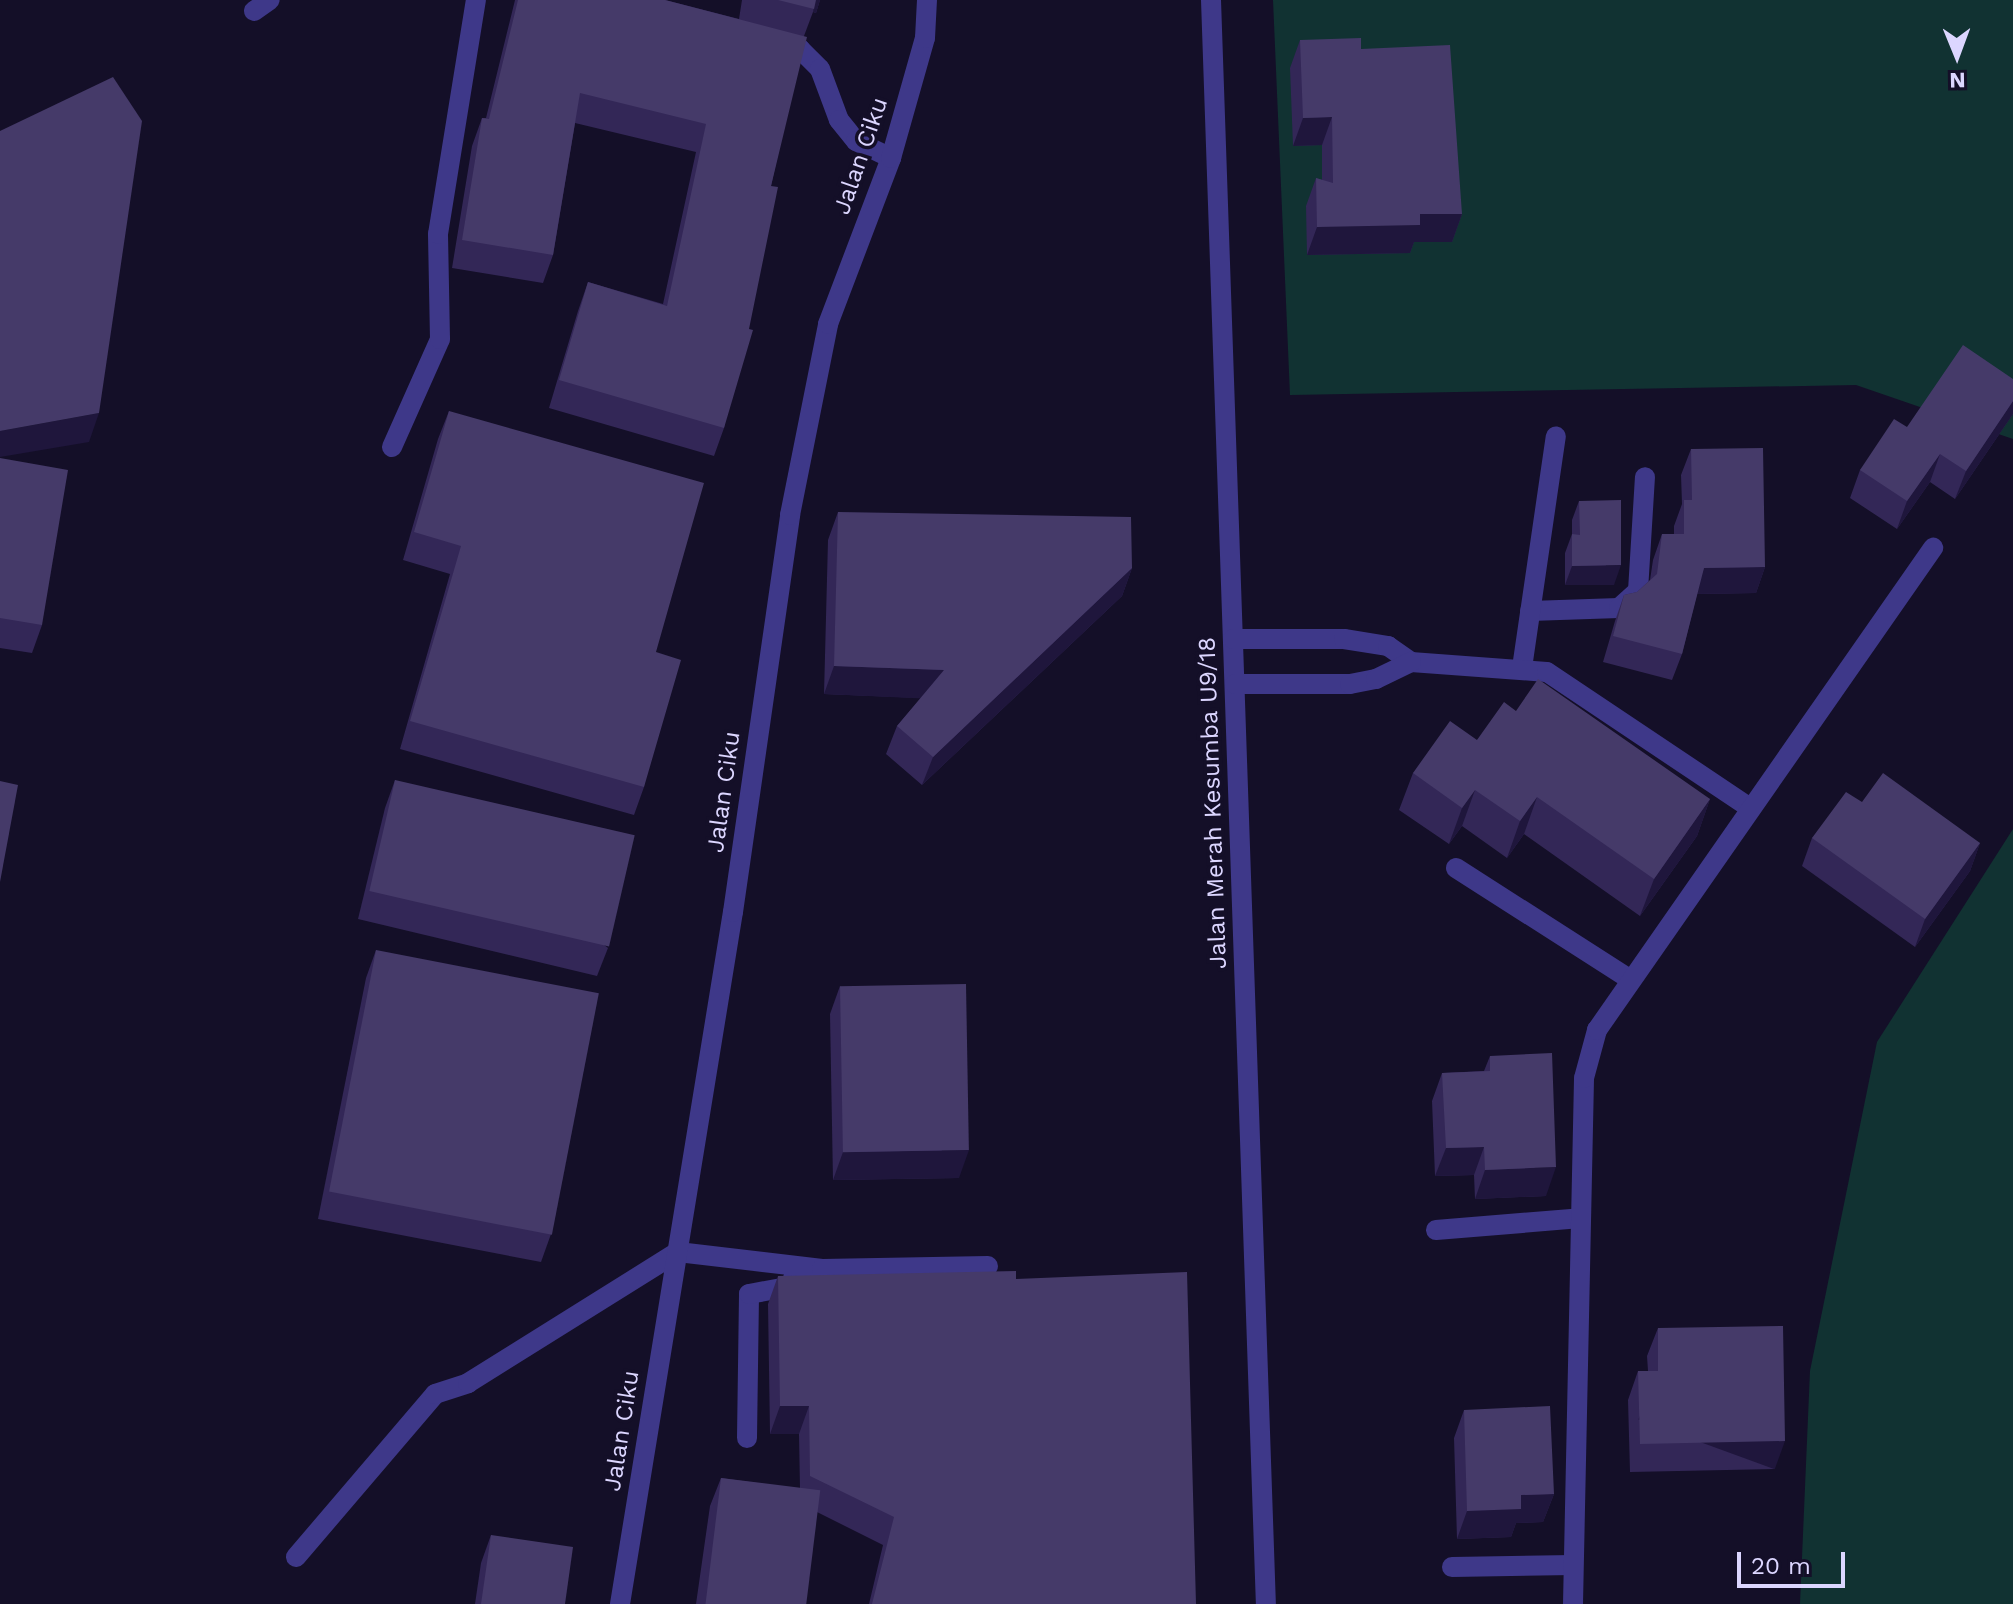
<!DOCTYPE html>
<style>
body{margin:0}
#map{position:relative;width:2013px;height:1604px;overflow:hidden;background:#140f28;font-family:"Work Sans",sans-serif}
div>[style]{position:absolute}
.green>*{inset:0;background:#113232}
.lane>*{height:20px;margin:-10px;padding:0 10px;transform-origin:10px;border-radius:10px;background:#3e3889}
.street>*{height:20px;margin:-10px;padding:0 10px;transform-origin:10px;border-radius:10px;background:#3e3889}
.wall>*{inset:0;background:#332757}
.shaded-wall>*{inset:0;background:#1f163c;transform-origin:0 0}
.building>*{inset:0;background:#453a69;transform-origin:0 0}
span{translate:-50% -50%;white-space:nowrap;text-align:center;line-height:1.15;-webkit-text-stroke:7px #140f28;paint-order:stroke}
.street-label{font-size:24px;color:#dcd6ff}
.north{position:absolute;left:1917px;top:16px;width:80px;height:80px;-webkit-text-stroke:6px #140f28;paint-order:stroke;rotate:179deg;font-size:22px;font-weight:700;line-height:32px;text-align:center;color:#dcd6ff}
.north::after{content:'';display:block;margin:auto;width:28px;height:36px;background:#dcd6ff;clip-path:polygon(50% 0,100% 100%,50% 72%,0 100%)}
.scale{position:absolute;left:1737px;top:1552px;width:108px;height:36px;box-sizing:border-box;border:4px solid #dcd6ff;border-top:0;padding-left:10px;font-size:24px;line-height:28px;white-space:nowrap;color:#dcd6ff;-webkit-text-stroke:6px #140f28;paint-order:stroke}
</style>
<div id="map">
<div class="green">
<i style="clip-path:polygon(1273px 0,2013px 0,2013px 439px,1856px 385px,1290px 395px)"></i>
<i style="clip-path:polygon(2013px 829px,2013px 1604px,1800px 1604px,1810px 1371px,1877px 1042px)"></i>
</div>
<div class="lane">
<i style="left:254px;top:11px;width:19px;rotate:-35deg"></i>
<i style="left:778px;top:43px;width:23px;rotate:15deg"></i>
<i style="left:800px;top:49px;width:28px;rotate:45deg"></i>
<i style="left:820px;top:69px;width:54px;rotate:69.6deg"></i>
<i style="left:839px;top:120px;width:27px;rotate:51deg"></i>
<i style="left:856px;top:141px;width:39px;rotate:26deg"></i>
<i style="left:392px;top:447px;width:118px;rotate:-66deg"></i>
<i style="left:440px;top:339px;width:105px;rotate:-91.1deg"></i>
<i style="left:438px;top:234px;width:237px;rotate:-80.8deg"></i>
<i style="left:1530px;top:611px;width:89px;rotate:-1.9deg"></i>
<i style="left:1619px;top:608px;width:25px;rotate:-42deg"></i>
<i style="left:1638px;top:591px;width:114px;rotate:-86.5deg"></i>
<i style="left:1522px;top:668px;width:234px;rotate:-81.7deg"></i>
<i style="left:747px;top:1438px;width:144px;rotate:-89.2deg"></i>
<i style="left:749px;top:1294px;width:44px;rotate:-10.5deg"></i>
<i style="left:792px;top:1286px;width:8px;rotate:-83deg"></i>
<i style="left:296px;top:1557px;width:214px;rotate:-49.5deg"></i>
<i style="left:435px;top:1394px;width:35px;rotate:-18deg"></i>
<i style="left:468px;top:1383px;width:248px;rotate:-32deg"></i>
<i style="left:678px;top:1252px;width:145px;rotate:6.7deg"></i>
<i style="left:822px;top:1269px;width:166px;rotate:-1deg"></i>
</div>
<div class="street">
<i style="left:1211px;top:0;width:1605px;rotate:88.04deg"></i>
<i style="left:1233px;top:639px;width:111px"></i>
<i style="left:1344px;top:639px;width:45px;rotate:9deg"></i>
<i style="left:1388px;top:646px;width:28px;rotate:35deg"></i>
<i style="left:1411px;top:662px;width:136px;rotate:4.2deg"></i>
<i style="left:1547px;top:672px;width:244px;rotate:33.8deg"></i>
<i style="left:1235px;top:684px;width:115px"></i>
<i style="left:1350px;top:684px;width:26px;rotate:-11deg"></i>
<i style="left:1376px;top:679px;width:39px;rotate:-26deg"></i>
<i style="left:1456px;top:868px;width:208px;rotate:32.6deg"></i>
<i style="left:1436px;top:1230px;width:145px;rotate:-4.7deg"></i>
<i style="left:1452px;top:1567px;width:121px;rotate:-0.9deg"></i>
<i style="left:620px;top:1604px;width:701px;rotate:-80.73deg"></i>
<i style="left:733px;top:912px;width:401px;rotate:-81.8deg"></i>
<i style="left:790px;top:515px;width:195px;rotate:-78.7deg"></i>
<i style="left:828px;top:324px;width:178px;rotate:-69.2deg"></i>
<i style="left:891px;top:158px;width:125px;rotate:-74.2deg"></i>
<i style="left:925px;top:38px;width:38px;rotate:-87deg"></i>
<i style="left:1573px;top:1604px;width:526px;rotate:-88.8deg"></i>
<i style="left:1584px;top:1078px;width:50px;rotate:-74.8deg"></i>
<i style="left:1597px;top:1030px;width:588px;rotate:-55.12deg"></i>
</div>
<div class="wall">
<i style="clip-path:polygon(515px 0,665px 0,739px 19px,742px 0,820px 0,816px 13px,813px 12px,804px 36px,771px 186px,724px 428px,714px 456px,549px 408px,578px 311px,588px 282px,663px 304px,696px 152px,575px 123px,553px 255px,543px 283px,452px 268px,472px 146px,482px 118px,486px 118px)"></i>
<i style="clip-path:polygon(1300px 40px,1361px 49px,1462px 214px,1452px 242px,1414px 242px,1410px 253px,1307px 255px,1306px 206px,1316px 178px,1322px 180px,1322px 145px,1293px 146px,1290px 68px)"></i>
<i style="clip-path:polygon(2013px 379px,2013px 414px,1955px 499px,1930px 482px,1897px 529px,1850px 498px,1860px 470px,1907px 427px)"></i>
<i style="clip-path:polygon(449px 411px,656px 652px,644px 787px,634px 815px,400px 749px,450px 574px,403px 560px,438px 439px)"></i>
<i style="clip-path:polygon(1691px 449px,1765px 567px,1756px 593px,1697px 594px,1682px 654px,1672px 680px,1603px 662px,1615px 621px,1624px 595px,1637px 592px,1650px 580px,1653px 560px,1662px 534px,1674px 534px,1674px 526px,1682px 504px,1681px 475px)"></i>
<i style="clip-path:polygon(0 458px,42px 625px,32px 653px,0 648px)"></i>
<i style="clip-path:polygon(1579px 501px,1614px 585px,1565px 585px,1565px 553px,1572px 534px,1572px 520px)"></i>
<i style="clip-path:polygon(838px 512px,1132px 568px,1122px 596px,922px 785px,886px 754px,897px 726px,921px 698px,824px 694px,828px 540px)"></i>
<i style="clip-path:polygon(1516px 711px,1710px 799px,1697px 836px,1640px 916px,1524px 834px,1507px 858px,1462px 826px,1449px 844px,1399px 810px,1413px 773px,1477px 740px)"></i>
<i style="clip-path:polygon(395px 780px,608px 948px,597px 976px,358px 919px,385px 808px)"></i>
<i style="clip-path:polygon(1862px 802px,1980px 843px,1970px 871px,1915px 947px,1802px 866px,1812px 838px)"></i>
<i style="clip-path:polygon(376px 950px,551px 1234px,541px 1262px,318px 1219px,366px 978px)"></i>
<i style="clip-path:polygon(840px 986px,959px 1178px,833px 1180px,830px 1014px)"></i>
<i style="clip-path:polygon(1490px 1056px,1546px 1196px,1475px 1199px,1474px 1175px,1435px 1176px,1432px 1101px,1442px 1073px,1484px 1071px)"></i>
<i style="clip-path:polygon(778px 1276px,1016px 1279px,1196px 1604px,869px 1604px,883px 1545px,817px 1512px,804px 1604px,696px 1604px,710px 1506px,721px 1478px,800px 1489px,799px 1434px,770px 1434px,768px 1304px)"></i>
<i style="clip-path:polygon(1658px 1328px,1775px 1469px,1630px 1472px,1628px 1400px,1638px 1371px,1648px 1371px,1647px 1356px)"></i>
<i style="clip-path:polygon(1464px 1410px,1554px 1494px,1543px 1522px,1516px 1523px,1511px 1537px,1457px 1539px,1454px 1438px)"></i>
<i style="clip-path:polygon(491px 1535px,565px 1604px,475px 1604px,481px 1563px)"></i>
</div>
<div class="shaded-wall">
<i style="clip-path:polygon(815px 0,820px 0,816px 13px,813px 12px)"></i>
<i style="clip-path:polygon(1332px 117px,1322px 145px,1293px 146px,1303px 118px)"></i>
<i style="clip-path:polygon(1420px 214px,1462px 214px,1452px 242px,1414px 242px,1410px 253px,1307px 255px,1317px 227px)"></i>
<i style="clip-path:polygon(2013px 401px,2013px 414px,1955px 499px,1966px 471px)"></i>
<i style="clip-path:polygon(99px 413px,89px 442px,0 457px,0 431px)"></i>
<i style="clip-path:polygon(1940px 454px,1930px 482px,1897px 529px,1907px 501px)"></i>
<i style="clip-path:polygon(1621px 565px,1614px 585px,1565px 585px,1572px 566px)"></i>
<i style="clip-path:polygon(1765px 567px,1756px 593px,1695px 594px,1704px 568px)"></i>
<i style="clip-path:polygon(1132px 568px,1122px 596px,922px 785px,933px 757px)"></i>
<i style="clip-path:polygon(834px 666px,944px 670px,934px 699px,824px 694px)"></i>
<i style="clip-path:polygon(1475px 790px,1462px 826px,1449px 844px,1462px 808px)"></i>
<i style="clip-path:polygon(1537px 797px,1524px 834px,1507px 858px,1520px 821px)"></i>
<i style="clip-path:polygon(1710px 799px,1697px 836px,1640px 916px,1654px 879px)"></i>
<i style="clip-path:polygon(1980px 843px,1970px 871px,1915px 947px,1925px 919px)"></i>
<i style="clip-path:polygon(1484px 1147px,1474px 1175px,1435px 1176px,1446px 1148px)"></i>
<i style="clip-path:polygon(969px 1150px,959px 1178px,833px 1180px,843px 1152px)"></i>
<i style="clip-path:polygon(1556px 1167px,1546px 1196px,1475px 1199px,1485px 1170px)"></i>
<i style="clip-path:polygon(780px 1406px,809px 1406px,799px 1434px,770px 1434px)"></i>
<i style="left:1785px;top:1441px;width:30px;height:145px;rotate:110deg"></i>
<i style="clip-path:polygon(1554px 1494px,1543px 1522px,1516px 1523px,1511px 1537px,1457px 1539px,1467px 1511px,1521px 1495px)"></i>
</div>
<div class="building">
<i style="clip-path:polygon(518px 0,665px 0,807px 37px,771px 186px,778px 187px,749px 329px,753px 330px,724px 428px,559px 380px,588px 282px,667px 306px,706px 124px,580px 93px,553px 255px,462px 240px,482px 118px,489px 119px)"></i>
<i style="clip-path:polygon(778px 0,816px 0,814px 9px)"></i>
<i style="clip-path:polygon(1361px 38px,1361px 49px,1450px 45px,1462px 214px,1420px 214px,1420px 225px,1317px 227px,1316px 178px,1333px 183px,1332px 117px,1303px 118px,1300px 40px)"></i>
<i style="clip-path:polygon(113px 77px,142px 121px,99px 413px,0 431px,0 131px)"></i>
<i style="clip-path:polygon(1963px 345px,2013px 379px,2013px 401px,1966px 471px,1940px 454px,1907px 501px,1860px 470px,1894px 419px,1907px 427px)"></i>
<i style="clip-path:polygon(449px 411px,704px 483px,656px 652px,681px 660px,644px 787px,410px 721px,461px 546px,414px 532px)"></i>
<i style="clip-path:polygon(1763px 448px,1765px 567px,1704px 568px,1682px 654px,1613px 636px,1624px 595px,1637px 592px,1657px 574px,1662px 534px,1684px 534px,1684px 500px,1692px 500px,1691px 449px)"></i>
<i style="clip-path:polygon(0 458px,68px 470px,42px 625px,0 618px)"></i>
<i style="clip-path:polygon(1621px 500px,1621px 565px,1572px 566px,1572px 534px,1580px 535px,1579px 501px)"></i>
<i style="clip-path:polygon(838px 512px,1131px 517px,1132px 568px,933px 757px,897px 726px,944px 670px,834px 666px)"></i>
<i style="clip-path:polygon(1538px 679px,1710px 799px,1654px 879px,1537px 797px,1520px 821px,1475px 790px,1462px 808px,1413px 773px,1450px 721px,1477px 740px,1504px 702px,1516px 711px)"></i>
<i style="clip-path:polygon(1883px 773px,1980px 843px,1925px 919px,1812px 838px,1846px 792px,1862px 802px)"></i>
<i style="left:395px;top:780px;width:246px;height:114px;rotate:13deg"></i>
<i style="clip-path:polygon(0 781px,18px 785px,0 882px)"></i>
<i style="left:376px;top:950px;width:227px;height:246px;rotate:11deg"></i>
<i style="left:966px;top:984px;width:166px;height:126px;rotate:89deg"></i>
<i style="clip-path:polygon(1552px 1053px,1556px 1167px,1485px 1170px,1484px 1147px,1446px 1148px,1442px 1073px,1490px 1071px,1490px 1056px)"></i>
<i style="clip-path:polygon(1016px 1271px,1016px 1279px,1187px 1272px,1196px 1604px,872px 1604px,894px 1517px,810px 1476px,809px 1406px,780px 1406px,778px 1276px)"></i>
<i style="clip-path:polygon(1783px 1326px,1785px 1441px,1640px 1444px,1638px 1371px,1658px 1371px,1658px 1328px)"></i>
<i style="clip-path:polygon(1550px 1406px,1554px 1494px,1521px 1495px,1521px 1509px,1467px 1511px,1464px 1410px)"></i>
<i style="left:721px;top:1478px;width:100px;height:127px;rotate:7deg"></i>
<i style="clip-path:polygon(491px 1535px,573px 1547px,565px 1604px,481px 1604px)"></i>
</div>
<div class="street-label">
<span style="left:861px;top:156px;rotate:-71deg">Jalan Ciku</span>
<span style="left:724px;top:792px;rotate:-82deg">Jalan Ciku</span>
<span style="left:1213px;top:803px;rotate:-92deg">Jalan Merah Kesumba U9/18</span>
<span style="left:622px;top:1431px;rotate:-81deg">Jalan Ciku</span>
</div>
<div class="north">N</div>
<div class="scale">20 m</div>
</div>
